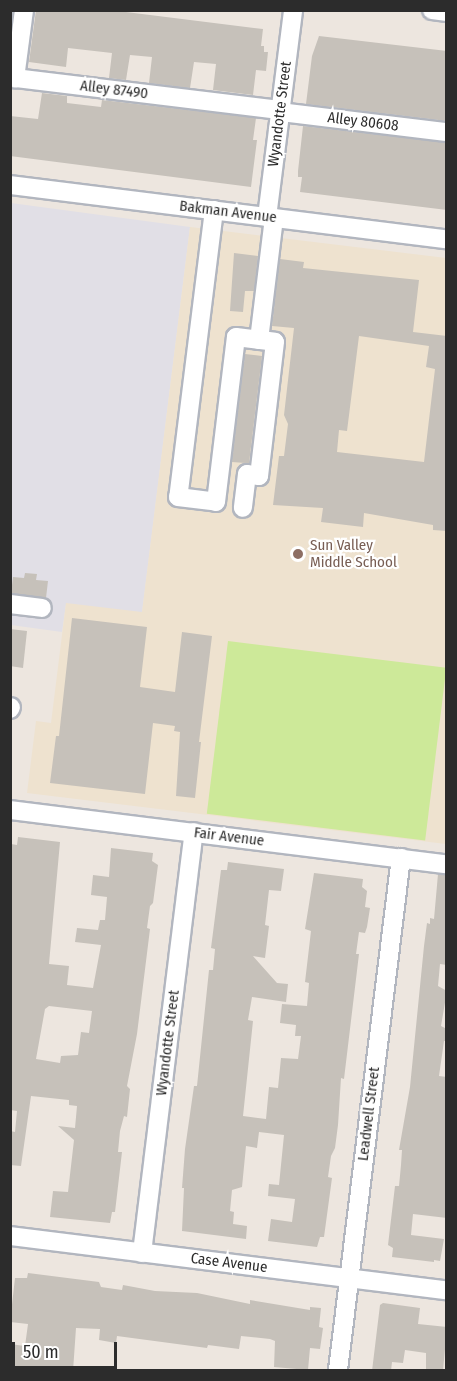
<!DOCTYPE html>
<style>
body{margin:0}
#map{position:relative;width:457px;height:1381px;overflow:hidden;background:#ede6df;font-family:"Fira Sans Condensed",sans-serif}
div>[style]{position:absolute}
.industrial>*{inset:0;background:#e1dfe6}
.education>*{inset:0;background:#eee2cf}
.pitch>*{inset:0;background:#cde999;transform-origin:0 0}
.building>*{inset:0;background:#c6c1ba}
.roads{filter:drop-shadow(2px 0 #b2b6bf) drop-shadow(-2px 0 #b2b6bf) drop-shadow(0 2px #b2b6bf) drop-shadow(0 -2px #b2b6bf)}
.minor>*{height:18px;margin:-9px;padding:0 9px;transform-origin:9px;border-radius:9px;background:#fff}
.dots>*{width:16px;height:16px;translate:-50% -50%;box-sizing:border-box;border:3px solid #fff;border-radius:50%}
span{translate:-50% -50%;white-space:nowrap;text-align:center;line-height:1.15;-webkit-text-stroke:4.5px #fff;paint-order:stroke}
.street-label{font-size:15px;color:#2c2c2c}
.education-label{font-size:15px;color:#785e54}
.left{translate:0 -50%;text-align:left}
.frame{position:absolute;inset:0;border:12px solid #2c2c2c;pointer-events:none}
.scale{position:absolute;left:12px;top:1342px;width:105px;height:27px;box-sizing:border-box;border:3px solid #2c2c2c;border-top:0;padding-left:8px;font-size:18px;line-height:21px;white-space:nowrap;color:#2c2c2c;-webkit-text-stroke:4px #fff;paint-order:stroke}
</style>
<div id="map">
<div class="industrial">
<i style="clip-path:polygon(11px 203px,190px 227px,142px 613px,66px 604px,62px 632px,11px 625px)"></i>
</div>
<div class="education">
<i style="clip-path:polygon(190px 227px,446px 258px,446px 844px,27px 793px,36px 721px,51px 723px,66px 603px,142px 612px)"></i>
</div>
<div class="pitch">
<i style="left:228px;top:641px;width:220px;height:174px;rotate:7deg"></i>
</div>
<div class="building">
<i style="clip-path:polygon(36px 10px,110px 10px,263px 29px,261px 46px,264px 46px,264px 52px,268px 52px,266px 71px,256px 70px,253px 95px,213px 90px,216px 64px,194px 62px,190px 88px,149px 83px,152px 57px,130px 55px,126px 80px,109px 78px,112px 53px,68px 48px,66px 67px,29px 62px)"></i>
<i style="clip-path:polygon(319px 36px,447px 51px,447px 121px,306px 104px,312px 56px)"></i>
<i style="clip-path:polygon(42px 93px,67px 96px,67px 103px,101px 107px,102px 100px,256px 118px,253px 140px,257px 140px,251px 187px,10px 156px,10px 116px,38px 119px)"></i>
<i style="clip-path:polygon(303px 126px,447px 143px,447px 210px,300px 192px,302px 177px,298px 177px,298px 171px)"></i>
<i style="clip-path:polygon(234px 253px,258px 256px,254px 291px,245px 291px,243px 312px,230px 311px)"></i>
<i style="clip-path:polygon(evenodd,280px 259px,304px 262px,303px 268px,419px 280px,413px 332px,447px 336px,447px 531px,433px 530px,433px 525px,364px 513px,363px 527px,321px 522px,323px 508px,273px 505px,279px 456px,284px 456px,288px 424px,284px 415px,294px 328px,272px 326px,280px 259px,359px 336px,429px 346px,426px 367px,435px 369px,424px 462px,337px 452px,339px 430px,347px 431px,359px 336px)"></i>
<i style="clip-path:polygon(245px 354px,262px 356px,249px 463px,245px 463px,232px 462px)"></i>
<i style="clip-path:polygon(25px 573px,37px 574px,36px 580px,48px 581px,46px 598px,11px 593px,13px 577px,24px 578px)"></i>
<i style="clip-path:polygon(72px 618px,147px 627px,140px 687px,175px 692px,182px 632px,212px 636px,199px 742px,201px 742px,195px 798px,176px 796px,180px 732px,174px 731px,175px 726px,153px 723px,145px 794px,50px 783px,56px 736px,59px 736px)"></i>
<i style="clip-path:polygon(10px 629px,27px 631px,23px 668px,10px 666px)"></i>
<i style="clip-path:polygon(evenodd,18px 837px,60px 842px,49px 964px,69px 966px,67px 985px,93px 988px,101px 945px,75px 942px,77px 928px,98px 930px,100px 920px,105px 920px,107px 897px,91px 895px,93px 875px,109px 877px,111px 848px,153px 853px,152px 861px,158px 865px,153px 903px,150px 906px,147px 928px,150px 929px,137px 1034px,127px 1086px,130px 1089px,127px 1117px,124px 1116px,120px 1131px,118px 1152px,122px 1152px,115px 1212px,112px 1212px,110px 1223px,50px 1217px,53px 1191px,68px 1192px,74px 1140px,58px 1126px,75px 1128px,77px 1106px,69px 1105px,69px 1100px,31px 1096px,21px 1166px,10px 1165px,10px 1131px,15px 1132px,17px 1111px,10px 1110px,10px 850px,11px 844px,17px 845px,18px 837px,49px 1006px,92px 1011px,89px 1033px,81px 1032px,78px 1055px,61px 1056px,60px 1063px,36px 1059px,45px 1009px,49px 1006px)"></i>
<i style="clip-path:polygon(228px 862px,284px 869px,281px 891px,269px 890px,265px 925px,269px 926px,265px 958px,253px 956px,277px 983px,288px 984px,286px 1002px,252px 997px,248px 1020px,253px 1021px,243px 1116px,266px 1119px,269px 1087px,278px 1088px,281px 1058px,298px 1059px,301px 1036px,295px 1036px,296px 1025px,280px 1023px,282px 1004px,307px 1006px,309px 983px,305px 982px,311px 931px,305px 929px,314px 873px,363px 879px,362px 887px,367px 891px,365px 907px,370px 908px,367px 927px,365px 933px,359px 932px,356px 954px,359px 954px,344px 1079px,341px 1078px,338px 1125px,335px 1148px,331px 1156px,328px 1177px,332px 1178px,324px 1237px,320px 1237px,317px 1247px,268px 1241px,271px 1219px,292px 1222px,295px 1199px,268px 1196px,269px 1184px,279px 1185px,284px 1135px,259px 1132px,257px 1148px,246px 1146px,242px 1187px,232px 1190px,230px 1211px,234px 1212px,233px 1224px,247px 1226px,246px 1239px,182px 1231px,184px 1188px,182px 1188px,185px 1149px,194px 1086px,197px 1086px,209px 970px,213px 970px,215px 949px,211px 948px,221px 870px,227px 870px)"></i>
<i style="clip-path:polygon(438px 874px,447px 875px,447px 965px,440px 964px,438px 986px,447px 991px,441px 1026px,447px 1029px,447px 1041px,444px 1041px,439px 1076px,447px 1077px,447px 1218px,413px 1214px,411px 1235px,444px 1239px,440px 1261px,434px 1260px,434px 1262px,392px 1257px,393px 1248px,388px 1245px,395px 1186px,399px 1186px,401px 1165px,402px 1150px,399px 1150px,410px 1087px,424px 946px,427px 923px,430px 924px,430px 918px,434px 919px)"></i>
<i style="clip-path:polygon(28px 1273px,99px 1282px,101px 1287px,122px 1290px,123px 1285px,155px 1291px,197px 1293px,250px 1304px,250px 1300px,310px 1310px,310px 1307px,321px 1308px,319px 1327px,323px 1328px,320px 1349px,310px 1348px,308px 1370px,274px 1367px,275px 1341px,270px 1339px,241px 1336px,239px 1349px,208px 1345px,207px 1348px,117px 1336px,116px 1343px,99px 1340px,100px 1329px,76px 1328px,73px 1371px,10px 1367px,10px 1344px,25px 1346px,28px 1324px,10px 1322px,15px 1278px,27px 1278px)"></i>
<i style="clip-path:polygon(383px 1303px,420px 1308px,418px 1324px,447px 1327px,443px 1371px,426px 1371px,426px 1353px,405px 1350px,403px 1363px,392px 1362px,391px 1371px,372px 1371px,380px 1305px)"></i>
</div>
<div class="roads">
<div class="minor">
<i style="left:24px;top:10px;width:69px;rotate:97.5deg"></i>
<i style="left:15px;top:78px;width:268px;rotate:6.9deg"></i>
<i style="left:432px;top:10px;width:14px;rotate:8deg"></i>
<i style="left:280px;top:112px;width:167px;rotate:6.9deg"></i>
<i style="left:10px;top:185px;width:439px;rotate:7.1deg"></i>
<i style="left:214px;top:210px;width:289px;rotate:97.1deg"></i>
<i style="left:178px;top:497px;width:38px;rotate:7deg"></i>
<i style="left:216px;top:502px;width:166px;rotate:-83.1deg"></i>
<i style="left:236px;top:337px;width:39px;rotate:7deg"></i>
<i style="left:275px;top:342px;width:135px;rotate:96.8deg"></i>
<i style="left:259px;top:476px;width:12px;rotate:-171deg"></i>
<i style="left:247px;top:474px;width:34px;rotate:97deg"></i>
<i style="left:267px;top:217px;width:209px;rotate:-82.8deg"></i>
<i style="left:259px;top:340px;width:123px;rotate:-83deg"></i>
<i style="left:10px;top:604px;width:32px;rotate:7deg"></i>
<i style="left:10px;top:709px;width:2px;rotate:-63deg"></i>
<i style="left:10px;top:810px;width:439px;rotate:7.1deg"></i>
<i style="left:10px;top:1236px;width:439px;rotate:7.1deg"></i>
<i style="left:142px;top:1253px;width:424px;rotate:-83deg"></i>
<i style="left:338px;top:1370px;width:516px;rotate:-82.99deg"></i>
</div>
</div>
<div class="dots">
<i style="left:298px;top:554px;background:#8d6e63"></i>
</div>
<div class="street-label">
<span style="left:114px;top:90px;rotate:7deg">Alley 87490</span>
<span style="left:280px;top:114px;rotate:-83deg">Wyandotte Street</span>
<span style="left:363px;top:122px;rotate:7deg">Alley 80608</span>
<span style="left:228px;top:212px;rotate:7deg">Bakman Avenue</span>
<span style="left:229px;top:837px;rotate:7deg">Fair Avenue</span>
<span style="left:168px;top:1043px;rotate:-83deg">Wyandotte Street</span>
<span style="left:369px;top:1114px;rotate:-83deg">Leadwell Street</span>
<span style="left:229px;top:1263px;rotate:7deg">Case Avenue</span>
</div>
<div class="education-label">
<span class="left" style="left:310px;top:554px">Sun Valley<br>Middle School</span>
</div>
<div class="frame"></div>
<div class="scale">50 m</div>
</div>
